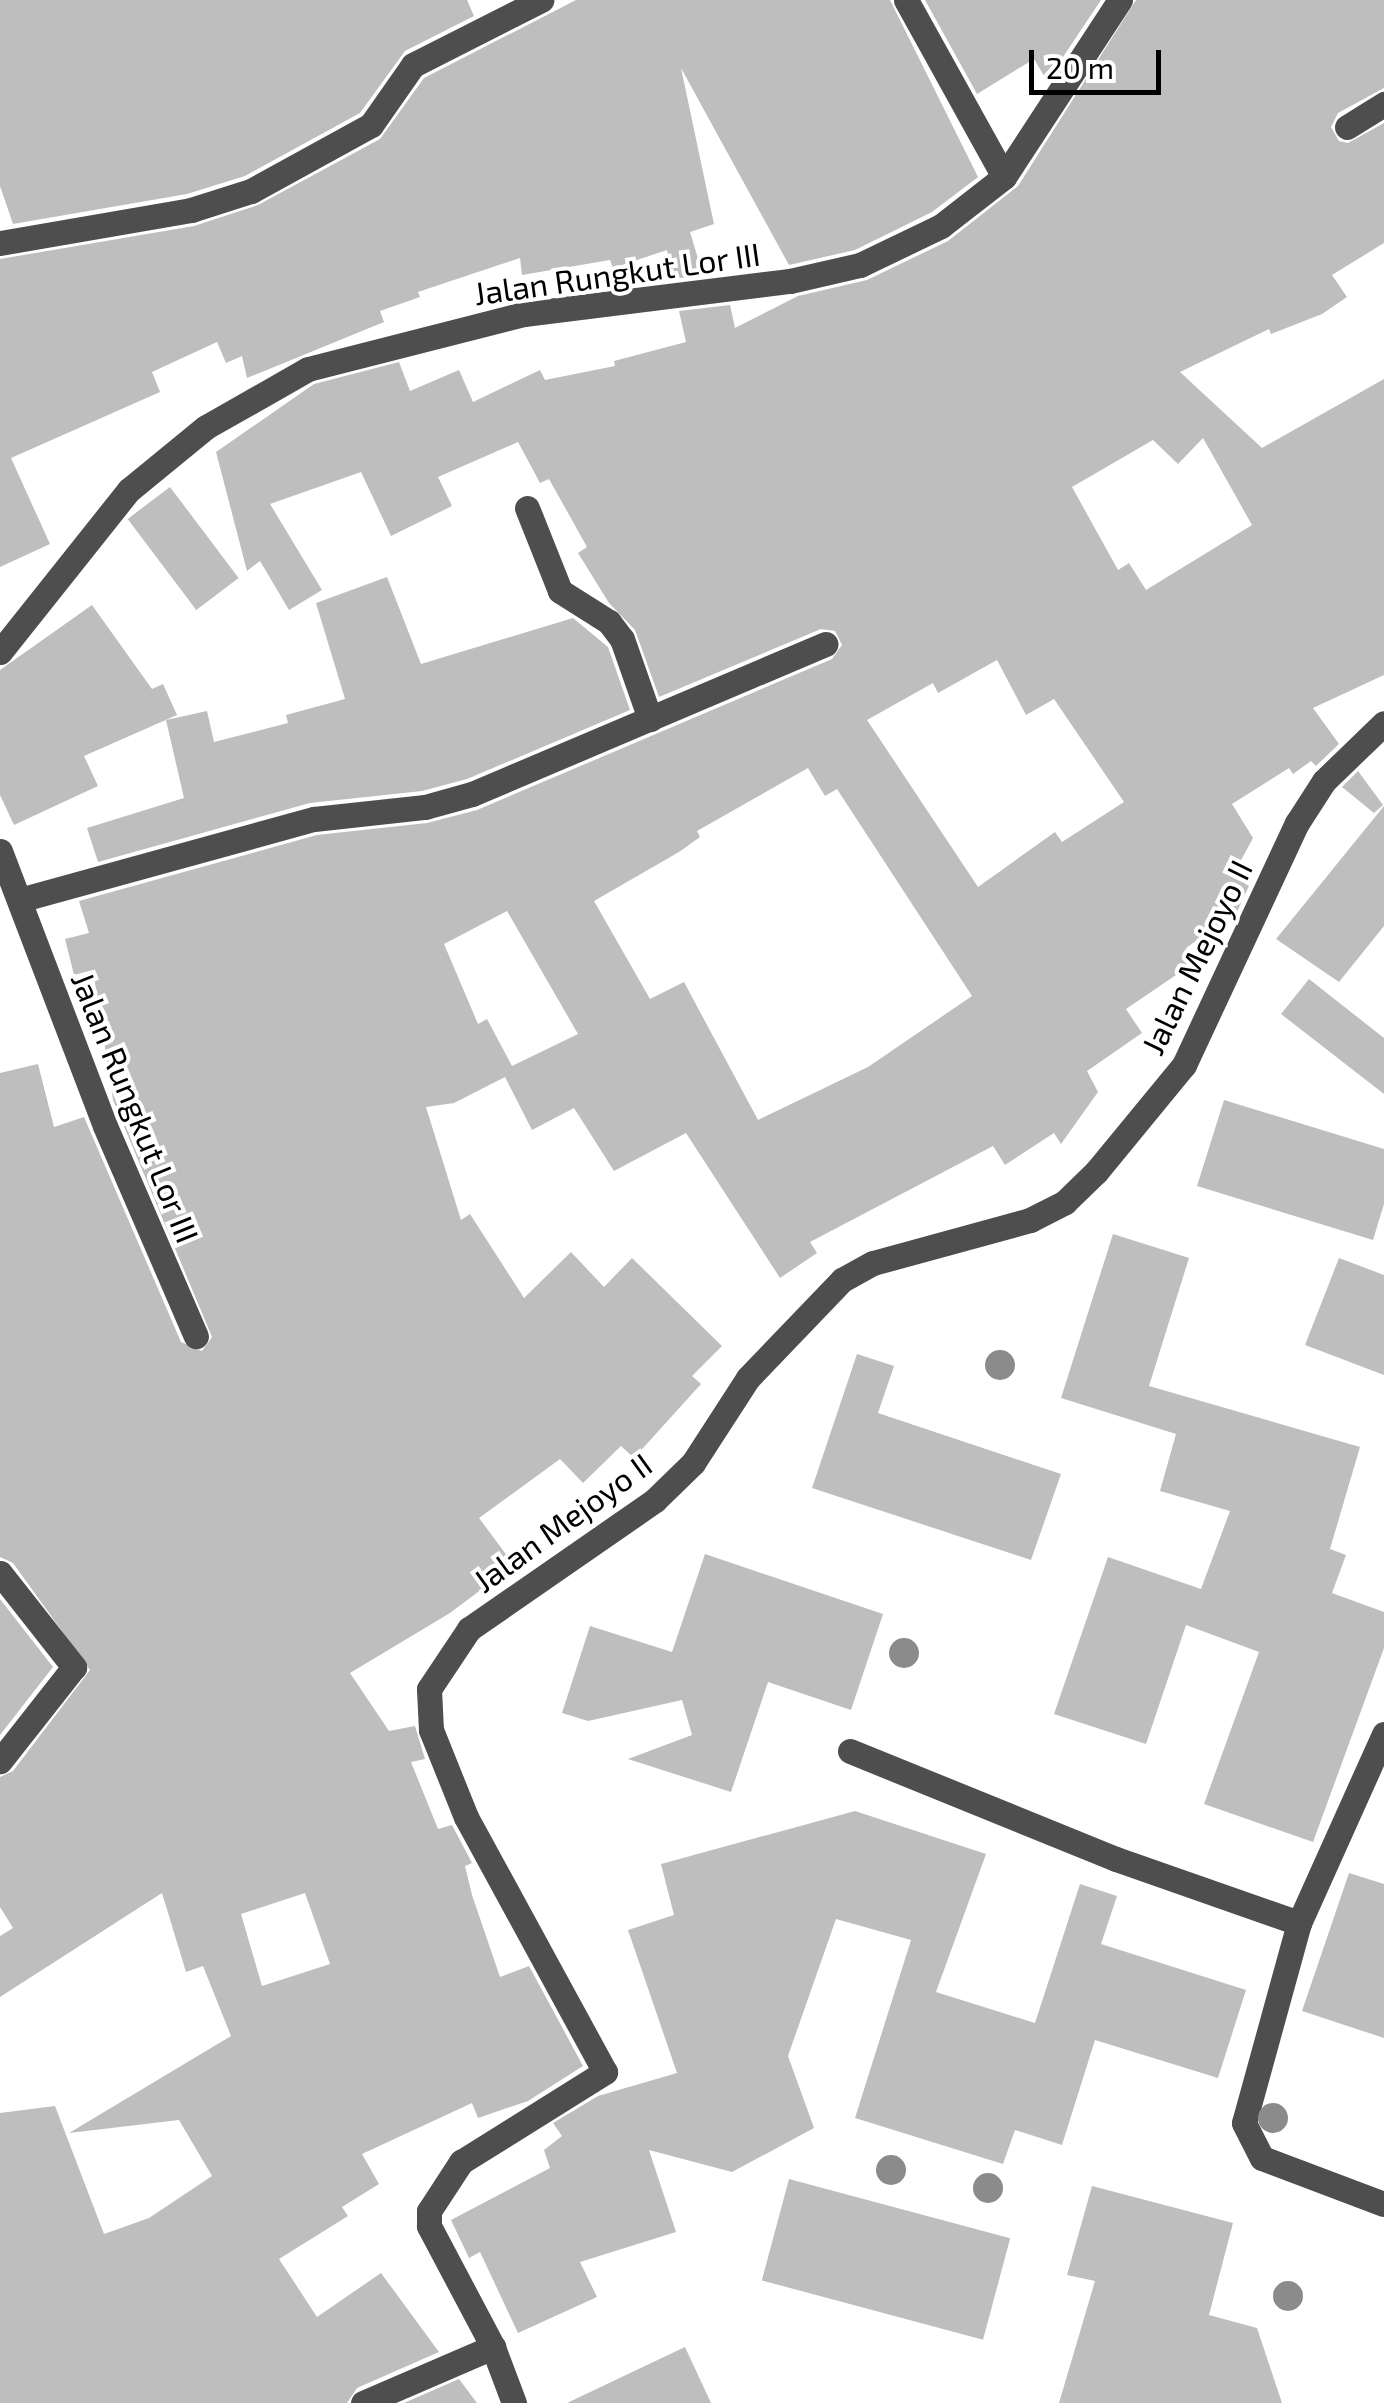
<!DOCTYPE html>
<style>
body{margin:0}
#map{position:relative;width:1384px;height:2403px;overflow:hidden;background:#fff;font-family:"Exo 2",sans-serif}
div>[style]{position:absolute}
.building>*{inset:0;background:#bebebe;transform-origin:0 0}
.minor>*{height:25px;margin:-12.5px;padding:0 12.5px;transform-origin:12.5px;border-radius:12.5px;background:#4e4e4e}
.trees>*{width:30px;height:30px;margin:-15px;border-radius:50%;background:#8b8b8b}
span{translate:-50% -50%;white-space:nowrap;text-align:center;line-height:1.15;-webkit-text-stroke:8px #fff;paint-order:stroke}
.street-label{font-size:32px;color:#000}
.scale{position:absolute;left:1029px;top:50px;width:132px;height:45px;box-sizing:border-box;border:5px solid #000;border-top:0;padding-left:12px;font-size:30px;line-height:35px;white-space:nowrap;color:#000;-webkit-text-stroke:8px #fff;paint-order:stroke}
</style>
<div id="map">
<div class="building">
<i style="clip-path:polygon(0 0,467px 0,474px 16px,405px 51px,360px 113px,245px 176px,187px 194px,13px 224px,0 186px)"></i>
<i style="clip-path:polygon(576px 0,890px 0,978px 177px,932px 212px,855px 250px,789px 265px,681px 68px,714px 224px,690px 232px,703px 275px,673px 279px,667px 250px,613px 268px,610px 260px,522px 275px,520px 258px,418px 292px,420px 297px,380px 311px,384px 322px,247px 378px,242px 356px,226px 363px,217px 342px,152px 372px,160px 392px,11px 458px,50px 544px,0 567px,0 259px,194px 226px,258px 205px,380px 139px,424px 78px)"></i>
<i style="clip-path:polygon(925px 0,1101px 0,1047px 81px,1034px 59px,977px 94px)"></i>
<i style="clip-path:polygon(evenodd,1136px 0,1384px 0,1384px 88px,1338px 113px,1331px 127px,1339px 141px,1348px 143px,1384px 123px,1384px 243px,1332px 275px,1347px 297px,1322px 314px,1271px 334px,1269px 329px,1180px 372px,1262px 448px,1384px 379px,1384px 675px,1313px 708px,1339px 744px,1316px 766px,1311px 761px,1293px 774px,1289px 768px,1232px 804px,1253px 838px,1233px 875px,1249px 886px,1237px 912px,1186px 948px,1195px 962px,1126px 1009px,1142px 1033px,1087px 1071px,1098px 1092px,1061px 1144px,1054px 1133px,1005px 1165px,993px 1146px,810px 1242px,817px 1253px,780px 1278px,686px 1133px,614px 1171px,574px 1108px,532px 1130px,505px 1077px,454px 1103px,426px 1107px,461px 1220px,470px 1214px,524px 1298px,571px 1252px,604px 1287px,632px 1258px,722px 1346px,692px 1376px,701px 1384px,634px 1458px,621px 1446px,583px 1483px,560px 1459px,479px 1518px,514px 1565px,450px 1613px,350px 1673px,389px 1731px,415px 1726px,425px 1759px,411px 1762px,438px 1829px,452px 1825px,472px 1863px,465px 1866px,472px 1895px,500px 1977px,529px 1966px,583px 2066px,528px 2101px,478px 2118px,472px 2103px,362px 2154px,379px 2184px,342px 2207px,348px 2216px,279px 2259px,317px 2317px,381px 2273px,439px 2352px,357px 2388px,347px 2403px,0 2403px,0 2113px,55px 2106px,104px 2234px,149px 2218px,212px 2176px,179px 2120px,69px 2133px,231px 2036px,203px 1966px,186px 1972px,162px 1893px,0 1997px,0 1936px,13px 1928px,0 1907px,0 1777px,13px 1771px,90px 1670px,13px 1563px,0 1557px,0 1073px,38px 1064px,54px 1127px,84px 1117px,181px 1342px,202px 1351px,212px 1337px,113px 1100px,93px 970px,74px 975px,65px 939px,89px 933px,79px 901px,317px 835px,427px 823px,477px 810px,832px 659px,842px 645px,835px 631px,821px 629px,659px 697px,635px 630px,609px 603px,578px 553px,587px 547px,549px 479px,540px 483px,518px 442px,438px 477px,452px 506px,391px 536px,361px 472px,270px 504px,322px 590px,289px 610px,260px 561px,247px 571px,216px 452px,314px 384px,399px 362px,410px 391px,459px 370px,473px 402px,540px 370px,545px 380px,615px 366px,614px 361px,686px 342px,679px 311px,730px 305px,735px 328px,798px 296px,867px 280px,948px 241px,1018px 186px,1136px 0,1203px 438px,1252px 525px,1146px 590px,1129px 563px,1118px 570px,1072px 487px,1153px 440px,1178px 464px,1203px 438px,1136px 0,997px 660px,1026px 715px,1054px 699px,1124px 802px,1062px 842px,1055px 832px,978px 887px,867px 720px,933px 683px,938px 693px,997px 660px,1136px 0,808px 768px,825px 796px,837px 789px,972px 996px,868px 1067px,758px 1120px,684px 982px,650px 999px,594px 901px,679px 852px,700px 837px,697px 831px,808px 768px,1136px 0,507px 911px,578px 1034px,512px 1066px,487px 1019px,478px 1024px,444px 944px,507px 911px,1136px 0,305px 1893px,330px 1964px,262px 1986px,241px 1914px,305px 1893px)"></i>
<i style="left:170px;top:487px;width:114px;height:53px;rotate:53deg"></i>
<i style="clip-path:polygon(387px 577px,421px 664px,573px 618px,608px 647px,630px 710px,467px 779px,422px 791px,310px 803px,98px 862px,87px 828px,184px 798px,166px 720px,207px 711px,214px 742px,288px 723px,286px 715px,345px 699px,316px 603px)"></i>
<i style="clip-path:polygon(92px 605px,152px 689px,163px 684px,177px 715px,84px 756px,98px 786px,14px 825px,0 795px,0 670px)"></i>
<i style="clip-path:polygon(1358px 771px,1383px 805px,1374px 813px,1342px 787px)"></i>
<i style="clip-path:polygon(1384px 806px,1384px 926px,1339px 982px,1276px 939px)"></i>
<i style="clip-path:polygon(1309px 979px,1384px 1038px,1384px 1094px,1281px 1014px)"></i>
<i style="clip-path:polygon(1224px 1100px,1384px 1149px,1384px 1204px,1373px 1240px,1197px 1186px)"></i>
<i style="clip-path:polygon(1113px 1234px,1189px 1258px,1149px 1386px,1360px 1447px,1330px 1549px,1346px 1555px,1332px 1593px,1384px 1612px,1384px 1648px,1313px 1842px,1204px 1804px,1259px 1652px,1186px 1625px,1146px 1744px,1054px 1714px,1108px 1557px,1201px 1589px,1230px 1511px,1160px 1491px,1176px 1434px,1061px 1398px)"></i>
<i style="clip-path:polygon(1339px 1258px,1384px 1275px,1384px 1375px,1305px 1345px)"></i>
<i style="clip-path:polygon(857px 1354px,894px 1366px,878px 1413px,1061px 1474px,1031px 1560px,812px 1488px)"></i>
<i style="clip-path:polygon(705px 1554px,883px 1614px,851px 1710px,768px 1682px,731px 1792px,628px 1759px,692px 1735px,682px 1700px,588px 1721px,562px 1713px,590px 1626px,672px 1652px)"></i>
<i style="clip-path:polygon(0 1599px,53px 1667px,0 1735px)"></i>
<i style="clip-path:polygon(855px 1811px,986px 1854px,936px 1992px,1035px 2023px,1080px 1884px,1117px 1896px,1101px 1944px,1246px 1990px,1218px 2078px,1095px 2040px,1062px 2145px,1015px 2130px,1003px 2164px,855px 2118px,911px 1940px,836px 1919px,788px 2056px,814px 2128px,732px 2172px,649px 2150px,676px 2232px,580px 2262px,597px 2297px,518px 2333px,480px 2252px,469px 2258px,451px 2220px,550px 2168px,544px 2150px,562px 2136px,553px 2123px,598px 2096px,677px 2073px,628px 1930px,674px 1915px,661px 1864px)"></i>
<i style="clip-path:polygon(1349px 1873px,1384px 1884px,1384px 2038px,1302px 2011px)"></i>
<i style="left:789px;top:2179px;width:229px;height:105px;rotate:15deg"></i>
<i style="clip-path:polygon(1092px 2186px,1233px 2223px,1209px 2315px,1257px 2328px,1282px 2403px,1059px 2403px,1095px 2281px,1067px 2275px)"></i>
<i style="clip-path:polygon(685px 2347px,711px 2403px,567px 2403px)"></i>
<i style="clip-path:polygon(459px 2379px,477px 2403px,404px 2403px)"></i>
</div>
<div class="minor">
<i style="left:906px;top:0;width:202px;rotate:61deg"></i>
<i style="left:1347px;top:127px;width:44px;rotate:-31.9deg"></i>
<i style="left:0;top:243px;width:194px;rotate:-9.8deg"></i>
<i style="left:191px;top:210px;width:63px;rotate:-17.6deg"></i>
<i style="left:251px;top:191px;width:137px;rotate:-28.8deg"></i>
<i style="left:371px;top:125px;width:73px;rotate:-55deg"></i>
<i style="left:413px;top:65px;width:144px;rotate:-26.9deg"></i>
<i style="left:527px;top:508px;width:89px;rotate:68.3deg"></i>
<i style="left:560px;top:591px;width:58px;rotate:32.3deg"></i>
<i style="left:609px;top:622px;width:21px;rotate:53deg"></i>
<i style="left:622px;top:639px;width:85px;rotate:70.7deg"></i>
<i style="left:0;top:652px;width:207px;rotate:-51.5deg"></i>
<i style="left:129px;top:490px;width:99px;rotate:-39.3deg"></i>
<i style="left:206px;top:427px;width:117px;rotate:-29.6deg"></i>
<i style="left:308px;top:369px;width:223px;rotate:-14.3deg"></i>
<i style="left:524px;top:314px;width:268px;rotate:-7.1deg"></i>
<i style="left:790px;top:281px;width:72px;rotate:-12.9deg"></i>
<i style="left:860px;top:265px;width:90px;rotate:-25.7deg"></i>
<i style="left:941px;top:226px;width:80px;rotate:-37.9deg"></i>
<i style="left:1004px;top:177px;width:212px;rotate:-56.8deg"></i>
<i style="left:0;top:851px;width:294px;rotate:69.1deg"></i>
<i style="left:105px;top:1126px;width:229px;rotate:66.6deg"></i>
<i style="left:23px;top:899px;width:302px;rotate:-15.4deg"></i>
<i style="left:314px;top:819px;width:112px;rotate:-6.2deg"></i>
<i style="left:425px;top:807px;width:49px;rotate:-15.5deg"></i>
<i style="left:472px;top:794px;width:384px;rotate:-23deg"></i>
<i style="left:0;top:1573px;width:120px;rotate:51.8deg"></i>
<i style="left:74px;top:1667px;width:120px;rotate:128.2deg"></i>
<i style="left:1384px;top:1734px;width:207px;rotate:114.2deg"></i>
<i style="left:1299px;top:1923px;width:207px;rotate:105.4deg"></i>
<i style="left:1244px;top:2123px;width:39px;rotate:63deg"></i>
<i style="left:1262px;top:2158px;width:130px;rotate:20.7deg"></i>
<i style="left:850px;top:1751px;width:287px;rotate:22.1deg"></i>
<i style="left:1116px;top:1859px;width:194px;rotate:19.3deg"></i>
<i style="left:363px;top:2403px;width:142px;rotate:-23.3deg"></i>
<i style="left:514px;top:2403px;width:60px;rotate:-110.6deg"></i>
<i style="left:493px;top:2347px;width:137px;rotate:-117.9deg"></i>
<i style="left:429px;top:2226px;width:15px;rotate:-90deg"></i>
<i style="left:429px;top:2211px;width:59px;rotate:-56.9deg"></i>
<i style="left:461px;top:2162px;width:170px;rotate:-32deg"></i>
<i style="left:605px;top:2072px;width:290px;rotate:-118.6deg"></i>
<i style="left:466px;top:1817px;width:94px;rotate:-111.9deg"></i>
<i style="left:431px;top:1730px;width:41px;rotate:-92.8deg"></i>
<i style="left:429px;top:1689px;width:72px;rotate:-56.3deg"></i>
<i style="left:469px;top:1629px;width:226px;rotate:-34.7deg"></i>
<i style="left:655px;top:1500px;width:53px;rotate:-44.2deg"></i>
<i style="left:693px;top:1463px;width:101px;rotate:-57.1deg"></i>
<i style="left:748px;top:1378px;width:136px;rotate:-46.2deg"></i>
<i style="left:842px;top:1280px;width:35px;rotate:-29deg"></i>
<i style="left:873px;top:1263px;width:163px;rotate:-15.3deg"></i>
<i style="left:1030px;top:1220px;width:39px;rotate:-27deg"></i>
<i style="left:1065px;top:1202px;width:43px;rotate:-44.1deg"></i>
<i style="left:1096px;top:1172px;width:139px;rotate:-50.6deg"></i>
<i style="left:1184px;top:1065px;width:267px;rotate:-65deg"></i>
<i style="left:1297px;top:823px;width:50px;rotate:-57.3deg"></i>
<i style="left:1324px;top:781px;width:83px;rotate:-44deg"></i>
</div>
<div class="trees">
<i style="left:1000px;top:1365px"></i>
<i style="left:904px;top:1653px"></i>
<i style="left:1273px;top:2118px"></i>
<i style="left:891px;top:2170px"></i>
<i style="left:988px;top:2188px"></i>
<i style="left:1288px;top:2296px"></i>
</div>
<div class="street-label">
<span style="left:617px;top:273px;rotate:-8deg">Jalan Rungkut Lor III</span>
<span style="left:1196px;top:957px;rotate:-64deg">Jalan Mejoyo II</span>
<span style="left:136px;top:1107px;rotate:68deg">Jalan Rungkut Lor III</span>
<span style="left:562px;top:1522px;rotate:-36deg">Jalan Mejoyo II</span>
</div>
<div class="scale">20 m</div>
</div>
